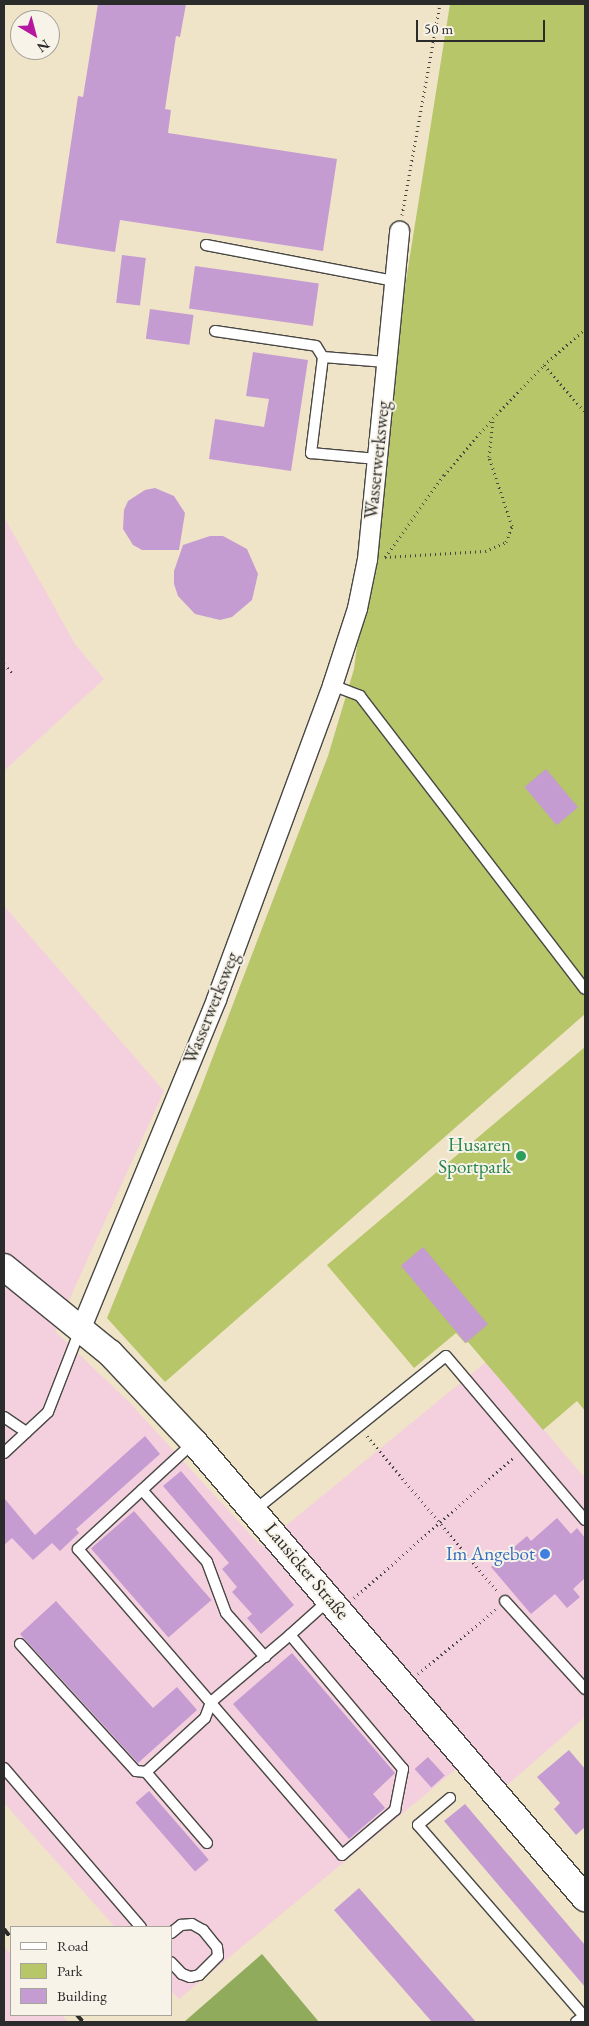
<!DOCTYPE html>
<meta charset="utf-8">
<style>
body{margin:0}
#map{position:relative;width:589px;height:2026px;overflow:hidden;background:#efe4c8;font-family:"EB Garamond",serif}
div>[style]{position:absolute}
.built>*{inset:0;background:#f4cfdd}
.green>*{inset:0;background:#b6c668}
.forest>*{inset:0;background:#90ab5c}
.building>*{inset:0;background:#c59cd2;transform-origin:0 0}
.path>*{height:3px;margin-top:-1.5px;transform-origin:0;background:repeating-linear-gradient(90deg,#484743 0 1px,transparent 0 5px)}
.roads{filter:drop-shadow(1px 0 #484743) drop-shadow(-1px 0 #484743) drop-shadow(0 1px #484743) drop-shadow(0 -1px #484743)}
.lane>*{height:10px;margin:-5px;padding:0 5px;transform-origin:5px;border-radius:5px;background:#fff}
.street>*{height:19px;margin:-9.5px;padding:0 9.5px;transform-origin:9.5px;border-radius:9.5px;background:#fff}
.secondary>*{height:26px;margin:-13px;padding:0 13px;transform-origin:13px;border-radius:13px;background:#fff}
.rail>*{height:4px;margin-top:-2px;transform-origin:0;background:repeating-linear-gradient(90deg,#2b2b2b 0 8px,transparent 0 12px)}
.dots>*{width:14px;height:14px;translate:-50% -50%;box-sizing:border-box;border:2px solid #f7f3e8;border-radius:50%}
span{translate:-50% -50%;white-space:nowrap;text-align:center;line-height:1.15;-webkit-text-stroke:4px #f7f3e8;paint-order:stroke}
.street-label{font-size:19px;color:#2b2b2b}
.leisure-label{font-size:19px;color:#27864d}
.right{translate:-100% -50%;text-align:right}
.shop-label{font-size:19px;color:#366cbe}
.frame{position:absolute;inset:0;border:5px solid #2b2b2b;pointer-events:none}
.legend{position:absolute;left:10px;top:1926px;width:162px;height:90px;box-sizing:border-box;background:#f7f3e8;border:1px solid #a5a39c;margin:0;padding:6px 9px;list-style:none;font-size:15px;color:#2b2b2b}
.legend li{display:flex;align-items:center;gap:10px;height:25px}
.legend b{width:25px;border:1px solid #a5a39c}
.north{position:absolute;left:10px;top:10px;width:50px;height:50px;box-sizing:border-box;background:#f7f3e8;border:1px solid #a5a39c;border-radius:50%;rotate:143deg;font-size:14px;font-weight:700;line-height:20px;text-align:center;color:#2b2b2b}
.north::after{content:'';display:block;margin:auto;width:18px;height:22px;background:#b5179e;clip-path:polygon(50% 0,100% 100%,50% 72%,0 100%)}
.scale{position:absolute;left:416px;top:20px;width:129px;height:22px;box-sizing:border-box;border:2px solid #2b2b2b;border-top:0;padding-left:6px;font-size:15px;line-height:18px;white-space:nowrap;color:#2b2b2b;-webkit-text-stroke:4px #f7f3e8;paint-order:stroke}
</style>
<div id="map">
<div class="built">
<i style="clip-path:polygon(4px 517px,75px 644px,104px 679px,4px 771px)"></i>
<i style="clip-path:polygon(4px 906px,164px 1091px,55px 1331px,130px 1403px,261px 1546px,486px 1362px,585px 1478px,585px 1717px,503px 1789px,473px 1755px,179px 1999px,171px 1991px,171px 1927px,115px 1927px,4px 1803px)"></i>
<i style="clip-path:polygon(4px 1946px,11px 1955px,11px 2015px,62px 2015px,68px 2022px,4px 2022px)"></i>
</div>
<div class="green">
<i style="clip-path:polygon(450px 4px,585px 4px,585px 1014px,165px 1382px,107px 1318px,199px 1093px,328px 756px,354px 669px,402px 306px)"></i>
<i style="clip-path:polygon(585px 1047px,585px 1411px,577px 1401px,543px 1430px,468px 1342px,465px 1343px,456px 1333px,414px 1368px,327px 1265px)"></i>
</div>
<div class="forest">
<i style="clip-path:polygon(262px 1954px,319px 2022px,184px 2022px)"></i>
</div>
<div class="building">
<i style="clip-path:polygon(98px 4px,186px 4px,180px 37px,176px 36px,165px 109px,171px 110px,168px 133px,337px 159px,323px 251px,120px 220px,115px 252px,56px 243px,78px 96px,83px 97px)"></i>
<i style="left:122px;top:255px;width:24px;height:48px;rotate:7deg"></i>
<i style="left:195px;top:266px;width:125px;height:43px;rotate:8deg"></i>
<i style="left:150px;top:309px;width:44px;height:30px;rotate:8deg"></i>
<i style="clip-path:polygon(253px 352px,308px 360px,291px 471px,209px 459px,215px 419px,264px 427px,269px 399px,246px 396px)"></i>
<i style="clip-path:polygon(155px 488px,174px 496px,185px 513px,179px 550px,142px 550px,133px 545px,123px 529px,124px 510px,128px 501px,145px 490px)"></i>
<i style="clip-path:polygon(210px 536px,223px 536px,247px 549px,258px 574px,252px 600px,232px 617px,220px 620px,195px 614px,178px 596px,174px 584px,174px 571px,183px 545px)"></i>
<i style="left:546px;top:769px;width:50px;height:28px;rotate:50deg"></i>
<i style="left:423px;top:1247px;width:101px;height:29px;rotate:50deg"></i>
<i style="clip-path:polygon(145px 1436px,160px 1454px,76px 1529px,79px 1533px,60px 1551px,52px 1543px,33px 1560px,12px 1538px,4px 1545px,4px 1498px,35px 1535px)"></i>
<i style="clip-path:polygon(181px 1471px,294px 1605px,261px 1634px,247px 1618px,252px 1614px,232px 1592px,237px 1587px,222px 1569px,229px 1563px,163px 1486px)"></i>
<i style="left:134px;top:1511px;width:118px;height:57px;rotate:49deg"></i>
<i style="clip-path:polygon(557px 1518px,571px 1534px,577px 1528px,585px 1538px,585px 1578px,573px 1589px,580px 1597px,567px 1608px,555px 1594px,531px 1614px,491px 1567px,527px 1536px,531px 1541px)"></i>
<i style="clip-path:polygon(56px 1601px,153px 1708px,177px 1687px,197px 1710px,138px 1763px,20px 1634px)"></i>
<i style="clip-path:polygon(292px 1653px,395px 1773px,373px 1794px,385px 1808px,349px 1839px,233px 1704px)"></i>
<i style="clip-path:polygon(569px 1750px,585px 1769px,585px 1827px,576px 1835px,554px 1809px,560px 1803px,537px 1777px)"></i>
<i style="left:428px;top:1757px;width:25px;height:18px;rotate:48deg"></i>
<i style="left:149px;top:1791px;width:91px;height:18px;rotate:49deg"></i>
<i style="clip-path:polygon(465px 1804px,585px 1945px,585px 1987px,444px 1821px)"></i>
<i style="clip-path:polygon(359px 1888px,476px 2022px,432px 2022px,334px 1910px)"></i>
</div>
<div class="path">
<i style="left:402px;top:215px;width:214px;rotate:-79.8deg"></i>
<i style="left:544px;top:365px;width:62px;rotate:48.9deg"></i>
<i style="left:385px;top:557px;width:101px;rotate:-54.3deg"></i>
<i style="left:444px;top:475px;width:75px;rotate:-49.3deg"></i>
<i style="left:493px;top:418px;width:74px;rotate:-46.1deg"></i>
<i style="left:544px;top:365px;width:55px;rotate:-41.3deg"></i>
<i style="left:385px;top:557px;width:100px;rotate:-3.4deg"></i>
<i style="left:485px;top:551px;width:23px;rotate:-23deg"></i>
<i style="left:506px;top:542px;width:17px;rotate:-69deg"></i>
<i style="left:512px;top:526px;width:73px;rotate:-108.4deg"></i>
<i style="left:489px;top:457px;width:38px;rotate:-84deg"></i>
<i style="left:4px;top:664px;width:13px;rotate:48deg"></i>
<i style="left:367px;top:1436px;width:204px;rotate:50deg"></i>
<i style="left:354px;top:1598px;width:213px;rotate:-41.4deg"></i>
<i style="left:418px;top:1674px;width:102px;rotate:-39.8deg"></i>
</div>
<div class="roads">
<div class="lane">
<i style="left:206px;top:245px;width:191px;rotate:10.8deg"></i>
<i style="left:215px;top:331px;width:102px;rotate:8.4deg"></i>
<i style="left:316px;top:346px;width:13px;rotate:58deg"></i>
<i style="left:323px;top:357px;width:97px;rotate:97.1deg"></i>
<i style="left:311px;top:453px;width:66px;rotate:5.2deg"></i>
<i style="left:323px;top:357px;width:63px;rotate:4.5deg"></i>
<i style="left:332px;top:685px;width:30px;rotate:21deg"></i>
<i style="left:360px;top:696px;width:369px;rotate:52.5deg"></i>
<i style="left:4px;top:1417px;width:27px;rotate:34deg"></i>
<i style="left:194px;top:1442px;width:158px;rotate:137.3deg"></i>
<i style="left:78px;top:1549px;width:404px;rotate:49.2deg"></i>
<i style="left:342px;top:1855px;width:70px;rotate:-40.3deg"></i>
<i style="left:395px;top:1810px;width:42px;rotate:-79deg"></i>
<i style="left:403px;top:1769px;width:175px;rotate:-130.1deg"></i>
<i style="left:290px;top:1635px;width:52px;rotate:-41.9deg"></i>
<i style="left:4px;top:1453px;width:60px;rotate:-43deg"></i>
<i style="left:48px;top:1412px;width:88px;rotate:-68.7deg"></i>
<i style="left:142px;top:1490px;width:97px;rotate:47.9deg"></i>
<i style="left:207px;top:1562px;width:54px;rotate:69.6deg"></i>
<i style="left:226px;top:1613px;width:59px;rotate:48.4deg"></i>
<i style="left:255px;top:1510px;width:245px;rotate:-38.9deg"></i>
<i style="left:446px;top:1356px;width:215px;rotate:49.7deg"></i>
<i style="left:505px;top:1601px;width:119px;rotate:47.7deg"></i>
<i style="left:20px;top:1644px;width:172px;rotate:47.6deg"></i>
<i style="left:136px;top:1771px;width:10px;rotate:6deg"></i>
<i style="left:4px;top:1768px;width:210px;rotate:49.3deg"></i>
<i style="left:450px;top:1798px;width:42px;rotate:139.8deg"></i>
<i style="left:418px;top:1825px;width:253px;rotate:49deg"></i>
<i style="left:584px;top:2016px;width:10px;rotate:143deg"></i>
<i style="left:207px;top:1843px;width:94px;rotate:-130.7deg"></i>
<i style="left:146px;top:1772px;width:80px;rotate:-42.5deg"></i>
<i style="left:205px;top:1718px;width:17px;rotate:-69deg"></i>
<i style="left:211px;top:1702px;width:104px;rotate:-40.3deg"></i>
<i style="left:171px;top:1933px;width:13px;rotate:-39deg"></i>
<i style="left:181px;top:1925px;width:11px;rotate:-5deg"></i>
<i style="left:192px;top:1924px;width:13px;rotate:29deg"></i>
<i style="left:203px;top:1930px;width:22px;rotate:51deg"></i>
<i style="left:217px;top:1947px;width:9px;rotate:84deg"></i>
<i style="left:218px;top:1956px;width:27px;rotate:135deg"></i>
<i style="left:199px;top:1975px;width:9px;rotate:167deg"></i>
<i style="left:190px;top:1977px;width:9px;rotate:-159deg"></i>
<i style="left:182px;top:1974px;width:16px;rotate:-133deg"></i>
</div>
<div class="street">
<i style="left:81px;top:1327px;width:355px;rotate:-67.6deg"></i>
<i style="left:216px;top:999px;width:335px;rotate:-69.7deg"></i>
<i style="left:332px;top:685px;width:81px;rotate:-72deg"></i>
<i style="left:357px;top:608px;width:50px;rotate:-78.5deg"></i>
<i style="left:367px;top:559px;width:330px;rotate:-84.4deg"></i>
</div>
<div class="secondary">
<i style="left:4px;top:1267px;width:136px;rotate:39.1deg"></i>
<i style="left:110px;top:1353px;width:122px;rotate:46.7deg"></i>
<i style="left:194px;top:1442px;width:601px;rotate:49.39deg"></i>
</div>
</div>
<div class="rail">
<i style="left:4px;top:1929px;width:11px;rotate:52deg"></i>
<i style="left:77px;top:2015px;width:9px;rotate:49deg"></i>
</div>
<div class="dots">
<i style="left:521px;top:1156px;background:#2e9e5b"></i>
<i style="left:545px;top:1554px;background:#3f7fe0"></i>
</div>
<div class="street-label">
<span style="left:377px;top:460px;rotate:-84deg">Wasserwerksweg</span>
<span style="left:211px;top:1008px;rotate:-68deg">Wasserwerksweg</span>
<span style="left:307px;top:1571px;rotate:50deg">Lausicker Straße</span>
</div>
<div class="leisure-label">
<span class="right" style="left:511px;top:1156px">Husaren<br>Sportpark</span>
</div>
<div class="shop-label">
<span class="right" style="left:535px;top:1554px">Im Angebot</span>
</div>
<div class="frame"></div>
<ul class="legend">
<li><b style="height:6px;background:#fff"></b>Road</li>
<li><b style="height:14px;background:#b6c668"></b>Park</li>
<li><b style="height:14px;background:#c59cd2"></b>Building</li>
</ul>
<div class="north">N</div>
<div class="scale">50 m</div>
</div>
